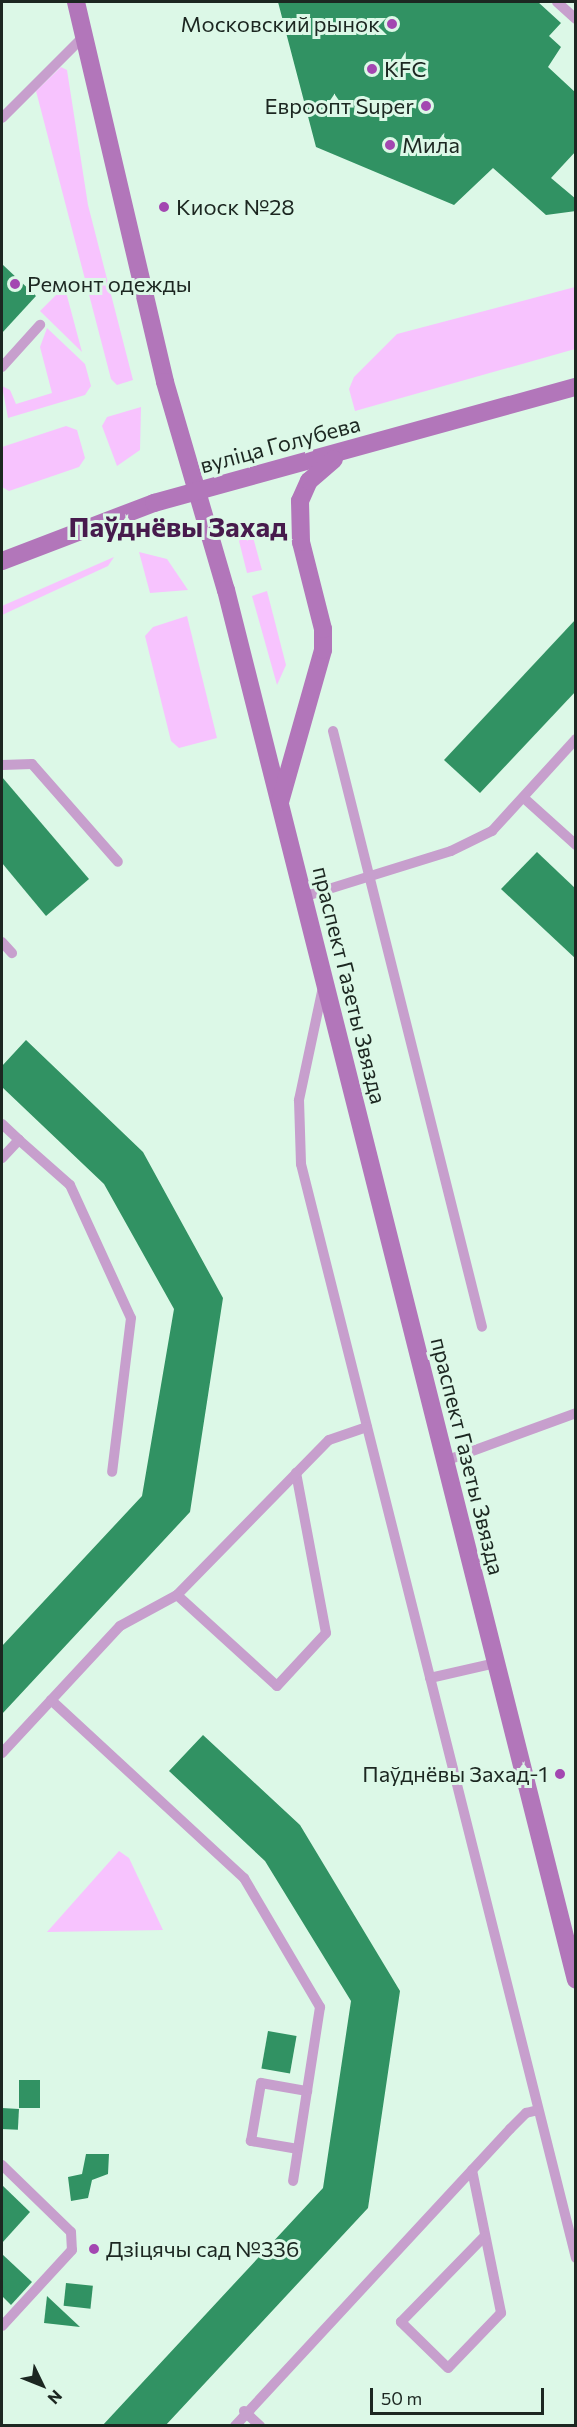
<!DOCTYPE html>
<meta charset="utf-8">
<style>
body{margin:0}
#map{position:relative;width:577px;height:2427px;overflow:hidden;background:#dcf8e7;font-family:Commissioner,sans-serif}
div>[style]{position:absolute}
.green>*{inset:0;background:#f7c3fe}
.building>*{inset:0;background:#319263;transform-origin:0 0}
.service>*{height:10px;margin:-5px;padding:0 5px;transform-origin:5px;border-radius:5px;background:#c79fcd}
.secondary>*{height:18px;margin:-9px;padding:0 9px;transform-origin:9px;border-radius:9px;background:#b276ba}
.dots>*{width:16px;height:16px;translate:-50% -50%;box-sizing:border-box;border:3px solid #dcf8e7;border-radius:50%}
span{translate:-50% -50%;white-space:nowrap;text-align:center;line-height:1.15;-webkit-text-stroke:6px #dcf8e7;paint-order:stroke}
.poi-label{font-size:22px;color:#1c2721}
.right{translate:-100% -50%;text-align:right}
.left{translate:0 -50%;text-align:left}
.street-label{font-size:22px;color:#1c2721}
.district-label{font-size:28px;color:#471b4d;font-weight:700}
.frame{position:absolute;inset:0;border:3px solid #1c2721;pointer-events:none}
.north{position:absolute;left:12px;top:2355px;width:60px;height:60px;-webkit-text-stroke:4px #dcf8e7;paint-order:stroke;rotate:133deg;font-size:16px;font-weight:700;line-height:24px;text-align:center;color:#1c2721}
.north::after{content:'';display:block;margin:auto;width:21px;height:27px;background:#1c2721;clip-path:polygon(50% 0,100% 100%,50% 72%,0 100%)}
.scale{position:absolute;left:370px;top:2388px;width:174px;height:27px;box-sizing:border-box;border:3px solid #1c2721;border-top:0;padding-left:8px;font-size:18px;line-height:21px;white-space:nowrap;color:#1c2721;-webkit-text-stroke:4px #dcf8e7;paint-order:stroke}
</style>
<div id="map">
<div class="green">
<i style="clip-path:polygon(61px 67px,67px 70px,88px 205px,133px 380px,117px 385px,111px 379px,36px 91px)"></i>
<i style="clip-path:polygon(575px 287px,575px 349px,355px 411px,349px 389px,354px 377px,397px 334px)"></i>
<i style="clip-path:polygon(66px 292px,82px 352px,40px 311px,58px 293px)"></i>
<i style="clip-path:polygon(47px 328px,85px 364px,91px 386px,85px 395px,8px 418px,2px 386px,10px 390px,16px 404px,52px 393px,40px 347px)"></i>
<i style="clip-path:polygon(141px 407px,140px 450px,117px 466px,102px 426px,107px 417px)"></i>
<i style="clip-path:polygon(66px 426px,77px 430px,85px 458px,79px 467px,9px 491px,2px 487px,2px 447px)"></i>
<i style="clip-path:polygon(244px 535px,253px 537px,262px 570px,247px 573px,239px 541px)"></i>
<i style="clip-path:polygon(139px 552px,167px 559px,188px 590px,150px 593px)"></i>
<i style="clip-path:polygon(114px 557px,108px 566px,2px 615px,2px 606px)"></i>
<i style="clip-path:polygon(267px 591px,286px 665px,277px 685px,252px 596px)"></i>
<i style="clip-path:polygon(187px 616px,217px 738px,179px 748px,171px 741px,145px 636px,153px 627px)"></i>
<i style="clip-path:polygon(119px 1851px,129px 1858px,163px 1930px,47px 1932px)"></i>
</div>
<div class="building">
<i style="clip-path:polygon(278px 2px,538px 2px,561px 23px,549px 36px,561px 47px,548px 67px,576px 93px,576px 151px,551px 178px,576px 199px,576px 211px,546px 215px,493px 168px,454px 205px,316px 147px)"></i>
<i style="clip-path:polygon(2px 264px,36px 296px,2px 333px)"></i>
<i style="clip-path:polygon(576px 619px,576px 691px,480px 793px,444px 760px)"></i>
<i style="clip-path:polygon(2px 777px,89px 879px,46px 916px,2px 863px)"></i>
<i style="clip-path:polygon(537px 852px,576px 889px,576px 959px,501px 889px)"></i>
<i style="clip-path:polygon(26px 1040px,143px 1152px,223px 1298px,190px 1512px,2px 1714px,2px 1646px,142px 1496px,174px 1309px,104px 1184px,2px 1087px,2px 1066px)"></i>
<i style="clip-path:polygon(203px 1735px,300px 1825px,400px 1991px,368px 2208px,165px 2426px,102px 2426px,323px 2188px,351px 2001px,265px 1861px,169px 1771px)"></i>
<i style="left:268px;top:2031px;width:29px;height:38px;rotate:10deg"></i>
<i style="left:19px;top:2080px;width:21px;height:28px"></i>
<i style="left:2px;top:2108px;width:17px;height:21px;rotate:3deg"></i>
<i style="clip-path:polygon(86px 2154px,109px 2154px,108px 2174px,92px 2180px,88px 2198px,71px 2201px,68px 2177px,82px 2174px)"></i>
<i style="clip-path:polygon(2px 2185px,30px 2212px,2px 2243px)"></i>
<i style="clip-path:polygon(2px 2254px,32px 2282px,11px 2305px,2px 2296px)"></i>
<i style="left:66px;top:2283px;width:27px;height:23px;rotate:6deg"></i>
<i style="clip-path:polygon(47px 2296px,80px 2327px,44px 2323px)"></i>
</div>
<div class="service">
<i style="left:557px;top:2px;width:25px;rotate:42deg"></i>
<i style="left:2px;top:118px;width:116px;rotate:-45deg"></i>
<i style="left:2px;top:367px;width:57px;rotate:-47.9deg"></i>
<i style="left:333px;top:731px;width:614px;rotate:75.96deg"></i>
<i style="left:2px;top:765px;width:30px;rotate:-2deg"></i>
<i style="left:32px;top:764px;width:130px;rotate:48.7deg"></i>
<i style="left:525px;top:799px;width:69px;rotate:42deg"></i>
<i style="left:303px;top:897px;width:155px;rotate:-17.3deg"></i>
<i style="left:451px;top:851px;width:46px;rotate:-26deg"></i>
<i style="left:492px;top:831px;width:125px;rotate:-47.6deg"></i>
<i style="left:2px;top:942px;width:15px;rotate:48deg"></i>
<i style="left:323px;top:987px;width:116px;rotate:102deg"></i>
<i style="left:299px;top:1100px;width:64px;rotate:88.2deg"></i>
<i style="left:301px;top:1164px;width:1128px;rotate:75.89deg"></i>
<i style="left:2px;top:1124px;width:23px;rotate:43deg"></i>
<i style="left:2px;top:1158px;width:25px;rotate:-47deg"></i>
<i style="left:19px;top:1140px;width:68px;rotate:41.4deg"></i>
<i style="left:70px;top:1185px;width:146px;rotate:65.4deg"></i>
<i style="left:131px;top:1318px;width:155px;rotate:97deg"></i>
<i style="left:445px;top:1461px;width:140px;rotate:-20.1deg"></i>
<i style="left:177px;top:1595px;width:135px;rotate:42.3deg"></i>
<i style="left:277px;top:1686px;width:72px;rotate:-47.2deg"></i>
<i style="left:326px;top:1633px;width:163px;rotate:-100.6deg"></i>
<i style="left:430px;top:1678px;width:68px;rotate:-12.8deg"></i>
<i style="left:51px;top:1700px;width:263px;rotate:42.7deg"></i>
<i style="left:244px;top:1878px;width:150px;rotate:59.5deg"></i>
<i style="left:320px;top:2007px;width:176px;rotate:98.8deg"></i>
<i style="left:2px;top:1753px;width:173px;rotate:-47.1deg"></i>
<i style="left:120px;top:1626px;width:65px;rotate:-28.5deg"></i>
<i style="left:177px;top:1595px;width:217px;rotate:-45.6deg"></i>
<i style="left:329px;top:1440px;width:40px;rotate:-18.9deg"></i>
<i style="left:298px;top:2149px;width:48px;rotate:-170.3deg"></i>
<i style="left:251px;top:2141px;width:59px;rotate:-80.2deg"></i>
<i style="left:261px;top:2083px;width:47px;rotate:9.9deg"></i>
<i style="left:2px;top:2165px;width:96px;rotate:44.2deg"></i>
<i style="left:71px;top:2232px;width:18px;rotate:87deg"></i>
<i style="left:72px;top:2250px;width:103px;rotate:132.6deg"></i>
<i style="left:472px;top:2170px;width:146px;rotate:78.5deg"></i>
<i style="left:501px;top:2313px;width:76px;rotate:133.9deg"></i>
<i style="left:448px;top:2368px;width:66px;rotate:-135.6deg"></i>
<i style="left:401px;top:2322px;width:120px;rotate:-45.7deg"></i>
<i style="left:244px;top:2411px;width:22px;rotate:43deg"></i>
<i style="left:235px;top:2426px;width:405px;rotate:-47.2deg"></i>
<i style="left:510px;top:2129px;width:23px;rotate:-45deg"></i>
<i style="left:526px;top:2113px;width:12px;rotate:-14deg"></i>
</div>
<div class="secondary">
<i style="left:76px;top:2px;width:390px;rotate:76.8deg"></i>
<i style="left:165px;top:382px;width:217px;rotate:73.7deg"></i>
<i style="left:226px;top:590px;width:1433px;rotate:75.87deg"></i>
<i style="left:2px;top:561px;width:163px;rotate:-20.9deg"></i>
<i style="left:154px;top:503px;width:438px;rotate:-15.4deg"></i>
<i style="left:280px;top:802px;width:158px;rotate:-74.2deg"></i>
<i style="left:323px;top:650px;width:21px;rotate:-90deg"></i>
<i style="left:323px;top:629px;width:90px;rotate:-104.2deg"></i>
<i style="left:301px;top:542px;width:41px;rotate:-91.4deg"></i>
<i style="left:300px;top:501px;width:22px;rotate:-66deg"></i>
<i style="left:309px;top:481px;width:33px;rotate:-41deg"></i>
</div>
<div class="dots">
<i style="left:392px;top:24px;background:#a347b1"></i>
<i style="left:372px;top:69px;background:#a347b1"></i>
<i style="left:426px;top:106px;background:#a347b1"></i>
<i style="left:390px;top:145px;background:#a347b1"></i>
<i style="left:164px;top:207px;background:#a347b1"></i>
<i style="left:15px;top:284px;background:#a347b1"></i>
<i style="left:560px;top:1774px;background:#a347b1"></i>
<i style="left:94px;top:2249px;background:#a347b1"></i>
</div>
<div class="poi-label">
<span class="right" style="left:380px;top:24px">Московский рынок</span>
<span class="left" style="left:384px;top:69px">KFC</span>
<span class="right" style="left:414px;top:106px">Евроопт Super</span>
<span class="left" style="left:402px;top:145px">Мила</span>
<span class="left" style="left:176px;top:207px">Киоск №28</span>
<span class="left" style="left:27px;top:284px">Ремонт одежды</span>
<span class="right" style="left:548px;top:1774px">Паўднёвы Захад-1</span>
<span class="left" style="left:106px;top:2249px">Дзіцячы сад №336</span>
</div>
<div class="street-label">
<span style="left:280px;top:444px;rotate:-15deg">вуліца Голубева</span>
<span style="left:350px;top:985px;rotate:76deg">праспект Газеты Звязда</span>
<span style="left:468px;top:1456px;rotate:76deg">праспект Газеты Звязда</span>
</div>
<div class="district-label">
<span style="left:178px;top:526px">Паўднёвы Захад</span>
</div>
<div class="frame"></div>
<div class="north">N</div>
<div class="scale">50 m</div>
</div>
